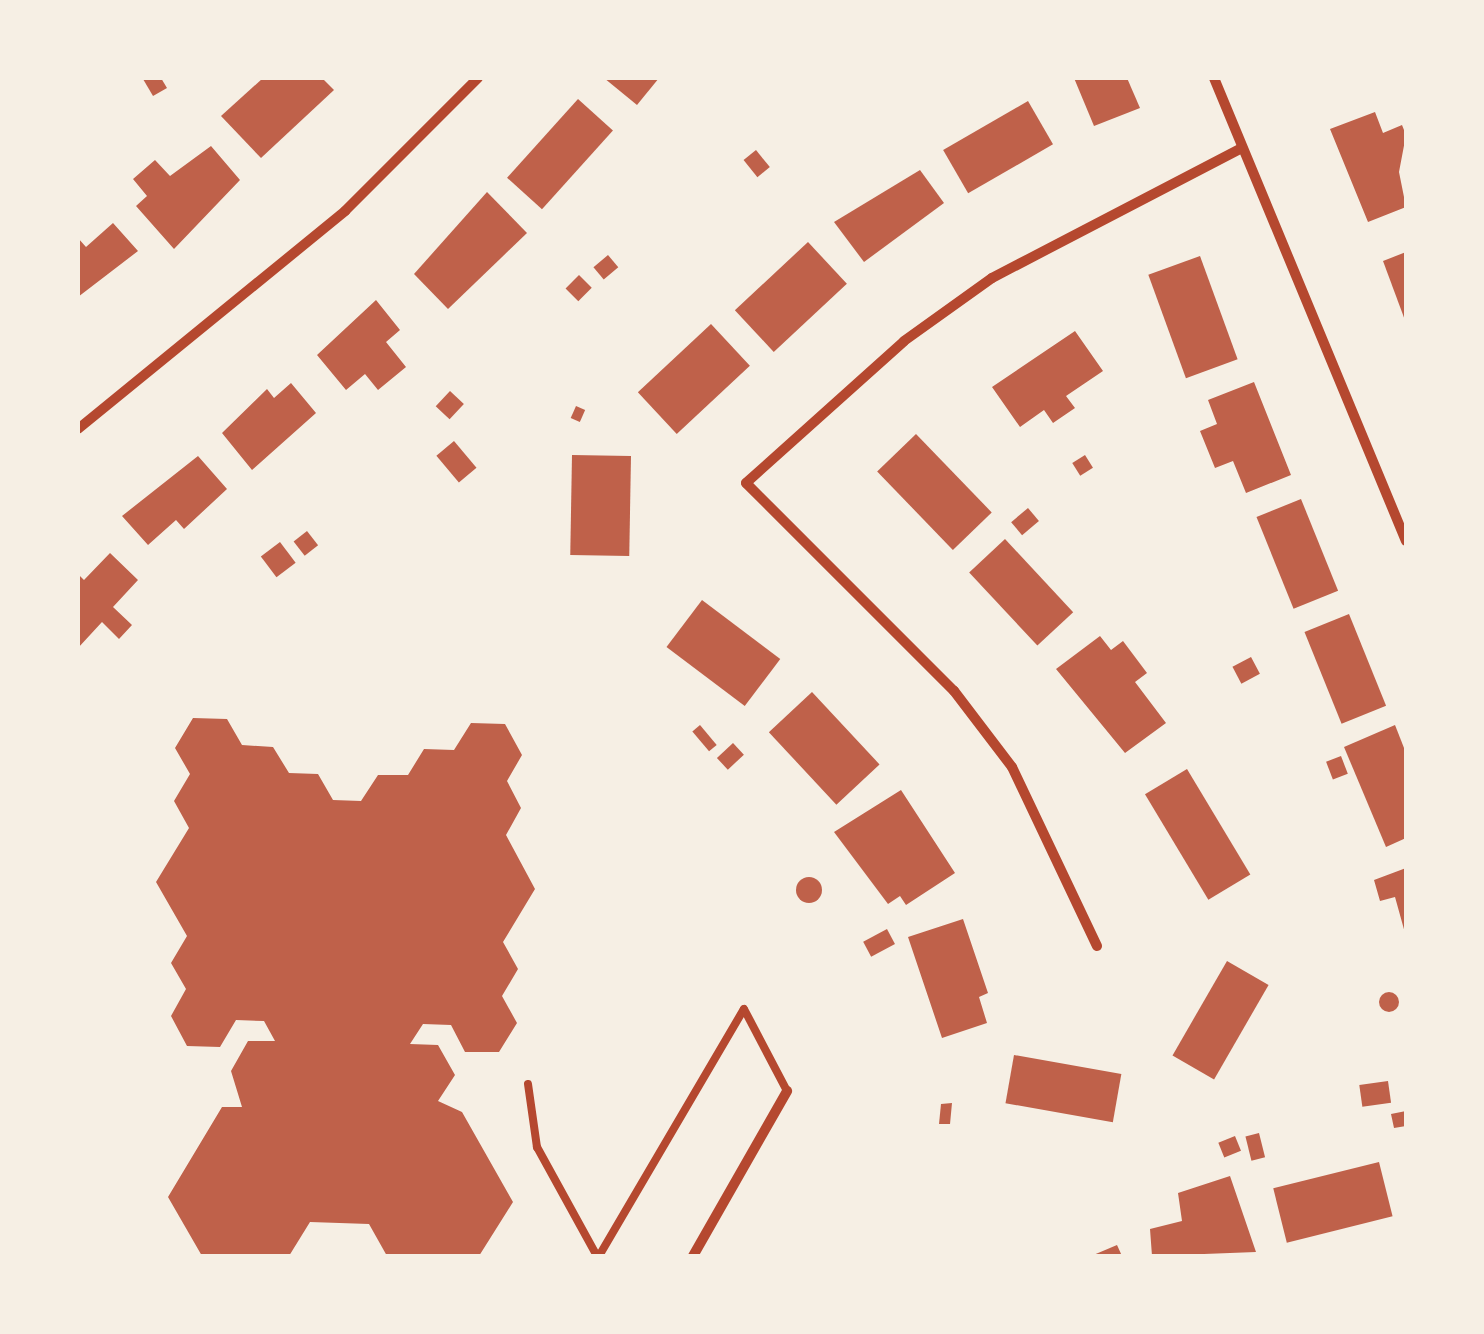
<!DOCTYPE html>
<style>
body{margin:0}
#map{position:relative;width:1484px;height:1334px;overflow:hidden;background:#f6efe4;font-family:"Roboto Condensed",sans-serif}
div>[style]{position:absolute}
.building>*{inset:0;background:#bf614a;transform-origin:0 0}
.round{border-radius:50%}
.service>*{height:8px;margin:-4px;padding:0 4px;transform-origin:4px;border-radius:4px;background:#b5482f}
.minor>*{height:10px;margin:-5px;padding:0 5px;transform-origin:5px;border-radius:5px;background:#b5482f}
span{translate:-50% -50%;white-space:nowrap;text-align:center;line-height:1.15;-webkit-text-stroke:10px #f6efe4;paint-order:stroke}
.frame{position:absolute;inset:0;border:80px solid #f6efe4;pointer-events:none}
</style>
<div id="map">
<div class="building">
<i style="clip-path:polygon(161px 78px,167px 88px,153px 96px,143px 79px)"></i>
<i style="clip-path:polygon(263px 78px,322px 78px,334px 90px,261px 158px,221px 116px)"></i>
<i style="clip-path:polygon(604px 78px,659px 78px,637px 105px)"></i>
<i style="clip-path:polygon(1074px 78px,1127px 78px,1140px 108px,1094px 126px)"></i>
<i style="left:578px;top:99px;width:47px;height:106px;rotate:42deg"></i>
<i style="left:1028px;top:101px;width:50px;height:98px;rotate:60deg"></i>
<i style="clip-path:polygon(1375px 112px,1383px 133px,1402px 125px,1406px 135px,1399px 172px,1406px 207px,1368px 222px,1330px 129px)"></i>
<i style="clip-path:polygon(211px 146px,240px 180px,174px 249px,136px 206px,147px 196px,133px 179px,155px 160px,170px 176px)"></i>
<i style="left:756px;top:150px;width:22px;height:16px;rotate:51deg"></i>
<i style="clip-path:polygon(920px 170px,944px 203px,864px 262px,834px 222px)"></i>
<i style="clip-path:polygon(487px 192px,527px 233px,448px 309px,414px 274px)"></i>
<i style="clip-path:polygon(113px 223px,138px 251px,78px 297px,78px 238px,86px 247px)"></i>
<i style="left:808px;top:242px;width:57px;height:100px;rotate:47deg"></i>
<i style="clip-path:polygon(1406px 252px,1406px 323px,1383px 261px)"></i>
<i style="left:608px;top:255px;width:16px;height:19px;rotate:50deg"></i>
<i style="left:1200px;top:256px;width:110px;height:55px;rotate:70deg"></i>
<i style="left:579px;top:275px;width:18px;height:19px;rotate:45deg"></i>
<i style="clip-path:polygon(376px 300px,400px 330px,386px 342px,406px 367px,378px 390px,365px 374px,346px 390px,317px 355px)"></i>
<i style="left:711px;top:324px;width:57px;height:100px;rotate:47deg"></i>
<i style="clip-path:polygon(1075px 331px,1103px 371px,1066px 396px,1075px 408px,1053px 423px,1044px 410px,1020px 427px,992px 387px)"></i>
<i style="clip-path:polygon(1254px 382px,1291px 475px,1246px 493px,1233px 461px,1215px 468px,1200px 431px,1217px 424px,1208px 400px)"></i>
<i style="clip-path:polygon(291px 383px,316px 413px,252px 470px,222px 433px,267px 389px,274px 398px)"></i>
<i style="left:450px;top:391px;width:19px;height:21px;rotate:43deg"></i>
<i style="left:576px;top:406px;width:10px;height:13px;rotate:24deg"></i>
<i style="left:916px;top:434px;width:109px;height:54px;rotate:46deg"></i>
<i style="left:454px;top:441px;width:35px;height:23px;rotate:50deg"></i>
<i style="left:572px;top:455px;width:59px;height:100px;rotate:1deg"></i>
<i style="left:1085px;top:455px;width:15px;height:15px;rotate:58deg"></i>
<i style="clip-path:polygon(198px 456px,227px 489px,184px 529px,176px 520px,148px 545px,122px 516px)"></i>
<i style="left:1301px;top:499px;width:99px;height:48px;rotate:68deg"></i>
<i style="left:1028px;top:508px;width:17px;height:22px;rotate:50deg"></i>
<i style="left:307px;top:531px;width:18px;height:17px;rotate:52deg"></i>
<i style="left:1005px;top:539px;width:100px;height:49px;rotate:47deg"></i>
<i style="left:280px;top:542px;width:26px;height:24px;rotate:53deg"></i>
<i style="clip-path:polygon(110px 553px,138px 580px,113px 607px,132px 625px,119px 639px,102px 622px,78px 648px,78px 574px,84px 580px)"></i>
<i style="left:702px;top:600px;width:98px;height:59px;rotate:37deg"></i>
<i style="left:1349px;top:614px;width:99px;height:48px;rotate:68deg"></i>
<i style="clip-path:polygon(1100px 636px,1111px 650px,1123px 641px,1147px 673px,1135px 682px,1166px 723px,1125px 753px,1056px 669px)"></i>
<i style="left:1251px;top:657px;width:19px;height:21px;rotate:62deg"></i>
<i style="left:812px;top:692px;width:99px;height:59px;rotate:47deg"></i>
<i style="clip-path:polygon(193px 718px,227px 719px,242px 745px,273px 747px,289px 773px,318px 774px,333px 800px,361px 801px,378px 775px,408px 775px,424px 749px,454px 750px,471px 723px,505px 724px,522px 755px,507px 781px,521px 808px,506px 835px,535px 889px,503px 942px,518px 969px,502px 996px,517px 1023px,499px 1052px,465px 1052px,451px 1025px,423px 1024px,410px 1044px,438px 1045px,455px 1075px,438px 1101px,462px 1112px,513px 1202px,479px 1256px,387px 1256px,369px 1224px,310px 1222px,289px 1256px,202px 1256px,168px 1197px,222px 1107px,242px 1107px,231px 1071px,248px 1041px,275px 1041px,264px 1021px,236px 1020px,220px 1047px,187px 1046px,171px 1016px,186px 989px,171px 963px,187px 936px,156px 882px,189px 828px,174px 801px,190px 774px,175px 748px)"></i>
<i style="left:700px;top:725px;width:26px;height:10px;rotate:50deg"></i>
<i style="clip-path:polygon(1395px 725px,1406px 753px,1406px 838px,1386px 847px,1344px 747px)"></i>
<i style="left:733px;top:743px;width:16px;height:22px;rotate:47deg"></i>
<i style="left:1341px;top:756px;width:19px;height:16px;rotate:69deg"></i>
<i style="left:1187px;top:769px;width:123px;height:49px;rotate:59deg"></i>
<i style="clip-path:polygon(901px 790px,955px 873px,906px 905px,900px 896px,888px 904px,834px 832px)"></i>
<i style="clip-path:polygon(1406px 868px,1406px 932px,1405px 933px,1395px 897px,1380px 901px,1374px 880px)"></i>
<i class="round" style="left:796px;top:877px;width:26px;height:26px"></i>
<i style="clip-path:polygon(963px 919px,988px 993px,979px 997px,987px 1023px,942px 1038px,908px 937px)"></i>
<i style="left:887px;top:929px;width:17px;height:27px;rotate:62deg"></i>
<i style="left:1227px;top:961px;width:48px;height:109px;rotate:30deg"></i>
<i class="round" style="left:1379px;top:992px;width:20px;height:20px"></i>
<i style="left:1014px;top:1055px;width:109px;height:49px;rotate:10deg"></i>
<i style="left:1388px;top:1081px;width:22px;height:29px;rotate:82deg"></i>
<i style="clip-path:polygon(952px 1103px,950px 1124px,939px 1124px,941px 1104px)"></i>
<i style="clip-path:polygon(1406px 1111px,1406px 1126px,1394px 1128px,1391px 1114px)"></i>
<i style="left:1259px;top:1133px;width:25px;height:14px;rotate:76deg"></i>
<i style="left:1235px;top:1136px;width:16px;height:18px;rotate:68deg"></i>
<i style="left:1379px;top:1162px;width:56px;height:109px;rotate:76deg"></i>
<i style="clip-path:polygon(1230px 1176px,1256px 1252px,1152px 1256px,1150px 1229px,1182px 1221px,1178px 1193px)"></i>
<i style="clip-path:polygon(1117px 1245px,1122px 1256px,1091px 1256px)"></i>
</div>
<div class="service">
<i style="left:528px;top:1084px;width:64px;rotate:81.9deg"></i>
<i style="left:537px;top:1147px;width:124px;rotate:61.2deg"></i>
<i style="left:599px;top:1256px;width:286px;rotate:-59.6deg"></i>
<i style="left:744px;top:1009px;width:93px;rotate:62.3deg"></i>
</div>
<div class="minor">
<i style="left:1214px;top:78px;width:501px;rotate:67.48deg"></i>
<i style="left:78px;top:429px;width:345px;rotate:-39.2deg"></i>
<i style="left:345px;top:211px;width:188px;rotate:-45deg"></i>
<i style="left:1097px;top:946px;width:198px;rotate:-115.4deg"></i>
<i style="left:1012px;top:767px;width:96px;rotate:-127.3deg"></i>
<i style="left:954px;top:691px;width:294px;rotate:-135deg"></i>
<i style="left:746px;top:483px;width:212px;rotate:-41.9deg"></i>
<i style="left:904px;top:341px;width:108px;rotate:-35.6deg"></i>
<i style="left:992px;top:278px;width:280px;rotate:-27.5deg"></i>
<i style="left:693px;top:1256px;width:190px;rotate:-60.3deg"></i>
</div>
<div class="frame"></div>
</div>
